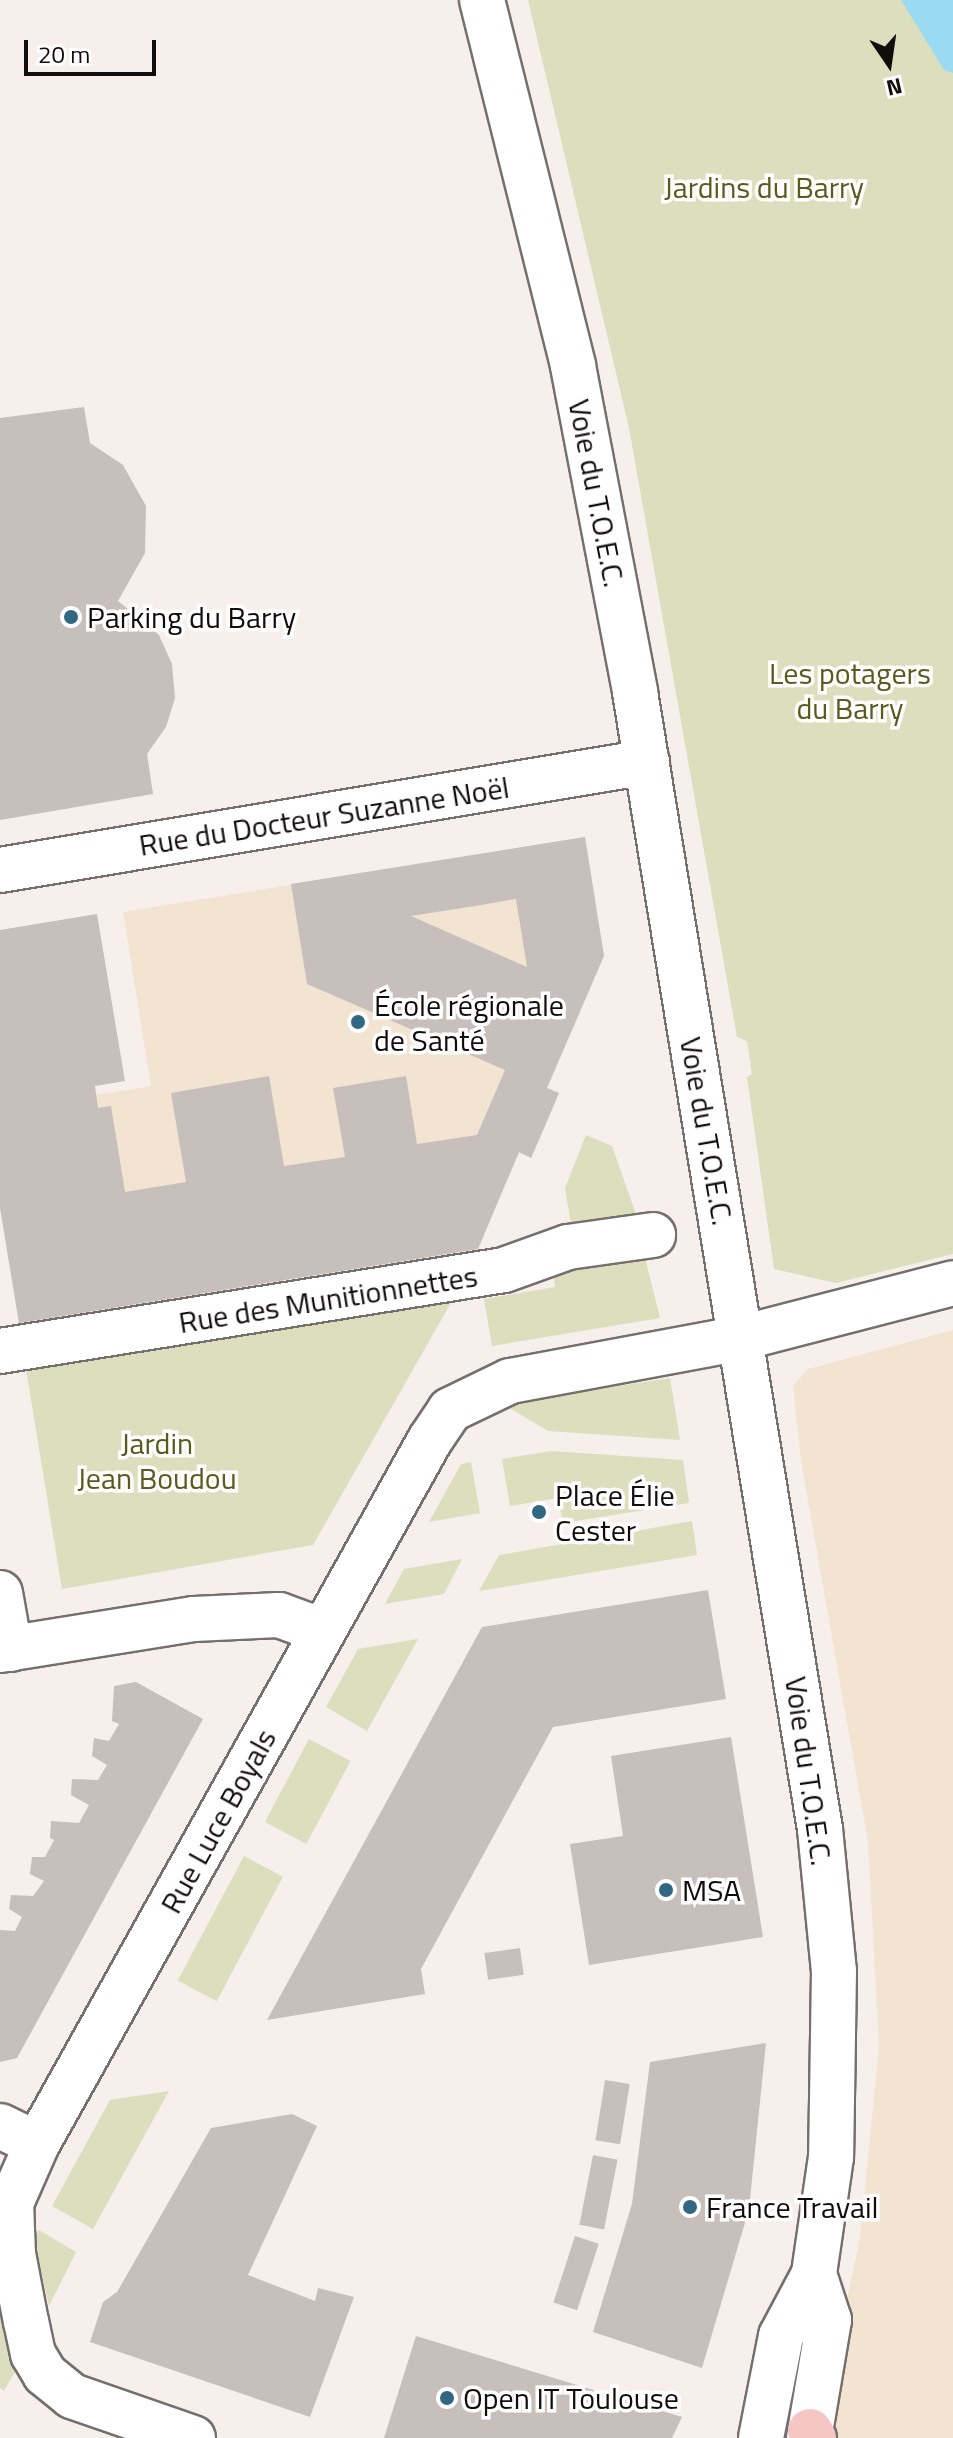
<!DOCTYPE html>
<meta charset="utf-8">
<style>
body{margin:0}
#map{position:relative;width:953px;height:2438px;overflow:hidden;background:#f6efec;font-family:"Titillium Web",sans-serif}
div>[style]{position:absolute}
.education>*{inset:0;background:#f3e4d1}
.green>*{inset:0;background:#dcdebd;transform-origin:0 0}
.water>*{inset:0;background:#9adbf2}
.building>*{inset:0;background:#c6bfbc;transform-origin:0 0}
.roads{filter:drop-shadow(2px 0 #756f6d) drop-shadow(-2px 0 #756f6d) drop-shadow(0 2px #756f6d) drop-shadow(0 -2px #756f6d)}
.minor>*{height:44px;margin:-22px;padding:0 22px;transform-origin:22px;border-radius:22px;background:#fff}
.highway>*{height:44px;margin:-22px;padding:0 22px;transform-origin:22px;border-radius:22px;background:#f6c6c5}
.dots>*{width:22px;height:22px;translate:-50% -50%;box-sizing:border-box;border:4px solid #fffdfd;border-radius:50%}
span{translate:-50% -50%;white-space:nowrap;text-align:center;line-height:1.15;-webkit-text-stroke:7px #fffdfd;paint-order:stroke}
.park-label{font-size:30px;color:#5a5a1d}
.street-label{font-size:30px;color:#100e0d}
.poi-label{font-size:30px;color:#100e0d}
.left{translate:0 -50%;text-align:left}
.north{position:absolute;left:849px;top:24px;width:80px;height:80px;-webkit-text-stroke:6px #fffdfd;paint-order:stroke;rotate:167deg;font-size:22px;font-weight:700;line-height:32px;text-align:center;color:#100e0d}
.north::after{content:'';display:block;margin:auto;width:28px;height:36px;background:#100e0d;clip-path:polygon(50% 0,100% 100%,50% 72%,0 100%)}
.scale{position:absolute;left:24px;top:40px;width:132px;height:36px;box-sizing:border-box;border:4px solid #100e0d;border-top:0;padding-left:10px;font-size:24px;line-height:28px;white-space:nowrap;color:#100e0d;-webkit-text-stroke:6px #fffdfd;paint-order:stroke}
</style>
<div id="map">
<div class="education">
<i style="clip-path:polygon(585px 837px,604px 956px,547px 1088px,559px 1093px,545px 1126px,531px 1158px,519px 1153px,478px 1249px,19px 1323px,0 1208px,0 1124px,96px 1095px,151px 1086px,123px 912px)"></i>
<i style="clip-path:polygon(953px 1330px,953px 2438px,838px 2438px,835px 2408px,840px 2332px,860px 2238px,879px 2047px,868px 1842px,801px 1461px,793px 1386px,808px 1369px)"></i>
</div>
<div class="green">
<i style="clip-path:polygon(528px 0,953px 0,953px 1254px,836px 1283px,774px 1269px,747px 1077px,752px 1074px,747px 1041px,737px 1037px,629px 428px)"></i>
<i style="clip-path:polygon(586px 1135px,612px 1146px,638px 1220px,572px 1231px,565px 1188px)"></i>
<i style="clip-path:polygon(643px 1250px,660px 1318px,492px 1346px,484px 1299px,555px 1287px,553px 1268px)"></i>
<i style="clip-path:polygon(452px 1301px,313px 1545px,62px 1589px,26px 1369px)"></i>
<i style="clip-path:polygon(670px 1378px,680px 1440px,548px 1431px,503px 1404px)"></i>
<i style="clip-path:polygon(551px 1451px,683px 1460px,689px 1503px,563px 1523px,558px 1498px,510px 1506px,502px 1459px)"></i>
<i style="clip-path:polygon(471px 1462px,480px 1513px,429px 1522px,461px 1464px)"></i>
<i style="clip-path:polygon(692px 1521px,697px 1555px,479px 1591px,499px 1555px)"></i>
<i style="clip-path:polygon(462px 1559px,444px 1594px,385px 1604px,404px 1569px)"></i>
<i style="clip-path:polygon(418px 1639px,367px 1731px,326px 1707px,358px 1649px)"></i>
<i style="left:309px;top:1739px;width:47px;height:94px;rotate:28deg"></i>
<i style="left:244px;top:1856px;width:44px;height:141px;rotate:28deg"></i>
<i style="clip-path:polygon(169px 2091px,93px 2229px,52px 2206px,110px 2100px)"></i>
<i style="clip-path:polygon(39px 2230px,76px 2252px,49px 2306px,34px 2238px)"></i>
<i style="clip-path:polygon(0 2301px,17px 2368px,4px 2391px,0 2388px)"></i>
</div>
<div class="water">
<i style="clip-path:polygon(901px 0,953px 0,953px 73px,944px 70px)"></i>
</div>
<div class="building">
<i style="clip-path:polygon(84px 407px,90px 443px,123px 465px,146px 506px,145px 553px,118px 601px,159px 635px,172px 664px,175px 698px,166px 727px,147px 754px,153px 794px,0 820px,0 418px)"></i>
<i style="clip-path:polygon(evenodd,585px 837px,604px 956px,547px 1088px,559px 1093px,545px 1126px,531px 1158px,519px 1152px,478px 1249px,19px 1323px,0 1208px,0 930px,97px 914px,125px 1081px,95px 1086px,98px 1108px,111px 1106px,125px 1192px,186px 1182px,171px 1093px,269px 1076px,284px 1166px,345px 1157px,333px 1088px,406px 1076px,417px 1144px,477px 1135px,505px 1070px,307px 984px,291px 884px,585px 837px,516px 899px,527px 967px,411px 916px,475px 906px,516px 899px)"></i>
<i style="clip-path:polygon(708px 1590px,726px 1699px,553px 1727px,421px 1969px,425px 1994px,267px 2020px,482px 1627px)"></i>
<i style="clip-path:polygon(136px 1682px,203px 1719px,17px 2058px,0 2062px,0 1930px,15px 1931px,22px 1917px,9px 1909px,11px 1895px,33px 1896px,44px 1881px,30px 1874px,32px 1857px,45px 1857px,54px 1840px,50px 1838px,51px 1821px,79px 1823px,89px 1805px,71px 1795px,72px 1779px,98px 1780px,107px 1765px,92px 1756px,94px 1738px,109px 1741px,119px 1724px,112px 1721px,114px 1686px)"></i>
<i style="clip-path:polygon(731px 1737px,763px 1937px,589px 1965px,570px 1844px,623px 1836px,611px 1756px)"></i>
<i style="left:520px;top:1948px;width:27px;height:36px;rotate:82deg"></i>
<i style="clip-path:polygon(766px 2043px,749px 2209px,702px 2368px,593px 2332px,632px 2204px,650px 2062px)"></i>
<i style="left:605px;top:2080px;width:25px;height:61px;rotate:9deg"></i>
<i style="clip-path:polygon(292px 2114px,317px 2126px,248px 2275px,315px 2301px,318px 2288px,354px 2297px,310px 2417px,90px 2342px,103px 2302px,117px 2292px,211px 2128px)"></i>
<i style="left:593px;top:2155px;width:25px;height:71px;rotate:11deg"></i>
<i style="left:575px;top:2236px;width:25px;height:70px;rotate:18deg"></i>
<i style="clip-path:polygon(416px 2336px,682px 2417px,672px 2438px,384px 2438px)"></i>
</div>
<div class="roads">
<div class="minor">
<i style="left:482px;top:0;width:377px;rotate:76deg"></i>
<i style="left:573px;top:366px;width:332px;rotate:79.2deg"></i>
<i style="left:635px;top:692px;width:1152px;rotate:80.76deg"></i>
<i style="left:820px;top:1829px;width:143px;rotate:84.4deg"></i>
<i style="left:834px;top:1971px;width:186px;rotate:90.9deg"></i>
<i style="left:831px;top:2157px;width:118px;rotate:98.3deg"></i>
<i style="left:814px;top:2274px;width:70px;rotate:118deg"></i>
<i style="left:781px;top:2336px;width:104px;rotate:101.1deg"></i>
<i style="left:0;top:870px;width:656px;rotate:-9.48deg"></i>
<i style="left:0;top:1351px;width:510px;rotate:-9.13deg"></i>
<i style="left:504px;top:1270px;width:68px;rotate:-19.8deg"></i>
<i style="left:568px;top:1247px;width:86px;rotate:-8deg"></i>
<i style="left:0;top:1593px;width:57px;rotate:79.9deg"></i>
<i style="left:0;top:1650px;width:196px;rotate:-9.1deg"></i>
<i style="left:194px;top:1619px;width:85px;rotate:-2.7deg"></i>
<i style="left:279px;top:1615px;width:47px;rotate:20deg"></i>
<i style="left:0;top:2126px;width:41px;rotate:25.9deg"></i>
<i style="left:193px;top:2438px;width:128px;rotate:-160.9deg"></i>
<i style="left:72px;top:2396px;width:35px;rotate:-141deg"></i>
<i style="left:45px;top:2374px;width:23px;rotate:-121deg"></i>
<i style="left:33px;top:2354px;width:33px;rotate:-102deg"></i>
<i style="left:26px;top:2322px;width:69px;rotate:-100.8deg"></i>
<i style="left:13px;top:2254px;width:51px;rotate:-92.2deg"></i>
<i style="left:11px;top:2203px;width:64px;rotate:-66.2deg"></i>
<i style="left:37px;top:2144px;width:806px;rotate:-60.83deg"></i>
<i style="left:430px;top:1440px;width:36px;rotate:-56deg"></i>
<i style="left:450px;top:1410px;width:67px;rotate:-25.8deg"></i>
<i style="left:510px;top:1381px;width:235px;rotate:-10.5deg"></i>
<i style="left:741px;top:1338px;width:219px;rotate:-14.5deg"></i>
<i style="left:809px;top:2438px;width:120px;rotate:-80.4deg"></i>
<i style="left:829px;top:2320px;width:48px;rotate:-108.1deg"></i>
</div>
<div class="highway">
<i style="left:810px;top:2431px;width:8px;rotate:60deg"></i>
</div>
</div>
<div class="dots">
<i style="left:71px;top:617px;background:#306782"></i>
<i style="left:358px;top:1022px;background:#306782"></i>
<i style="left:539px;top:1512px;background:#306782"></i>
<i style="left:666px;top:1890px;background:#306782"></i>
<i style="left:690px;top:2207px;background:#306782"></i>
<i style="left:447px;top:2398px;background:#306782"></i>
</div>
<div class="park-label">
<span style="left:764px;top:187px">Jardins du Barry</span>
<span style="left:850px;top:690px">Les potagers<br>du Barry</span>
<span style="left:157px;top:1460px">Jardin<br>Jean Boudou</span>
</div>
<div class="street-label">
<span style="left:597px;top:493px;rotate:79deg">Voie du T.O.E.C.</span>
<span style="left:324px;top:816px;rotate:-9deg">Rue du Docteur Suzanne Noël</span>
<span style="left:707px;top:1131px;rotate:80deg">Voie du T.O.E.C.</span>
<span style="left:328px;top:1299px;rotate:-9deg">Rue des Munitionnettes</span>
<span style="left:809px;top:1771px;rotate:82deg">Voie du T.O.E.C.</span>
<span style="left:218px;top:1821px;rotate:-61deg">Rue Luce Boyals</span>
</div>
<div class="poi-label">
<span class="left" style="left:87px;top:617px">Parking du Barry</span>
<span class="left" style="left:374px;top:1022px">École régionale<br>de Santé</span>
<span class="left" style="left:555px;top:1512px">Place Élie<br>Cester</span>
<span class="left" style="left:682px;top:1890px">MSA</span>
<span class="left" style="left:706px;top:2207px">France Travail</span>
<span class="left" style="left:463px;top:2398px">Open IT Toulouse</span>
</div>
<div class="north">N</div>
<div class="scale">20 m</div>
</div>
